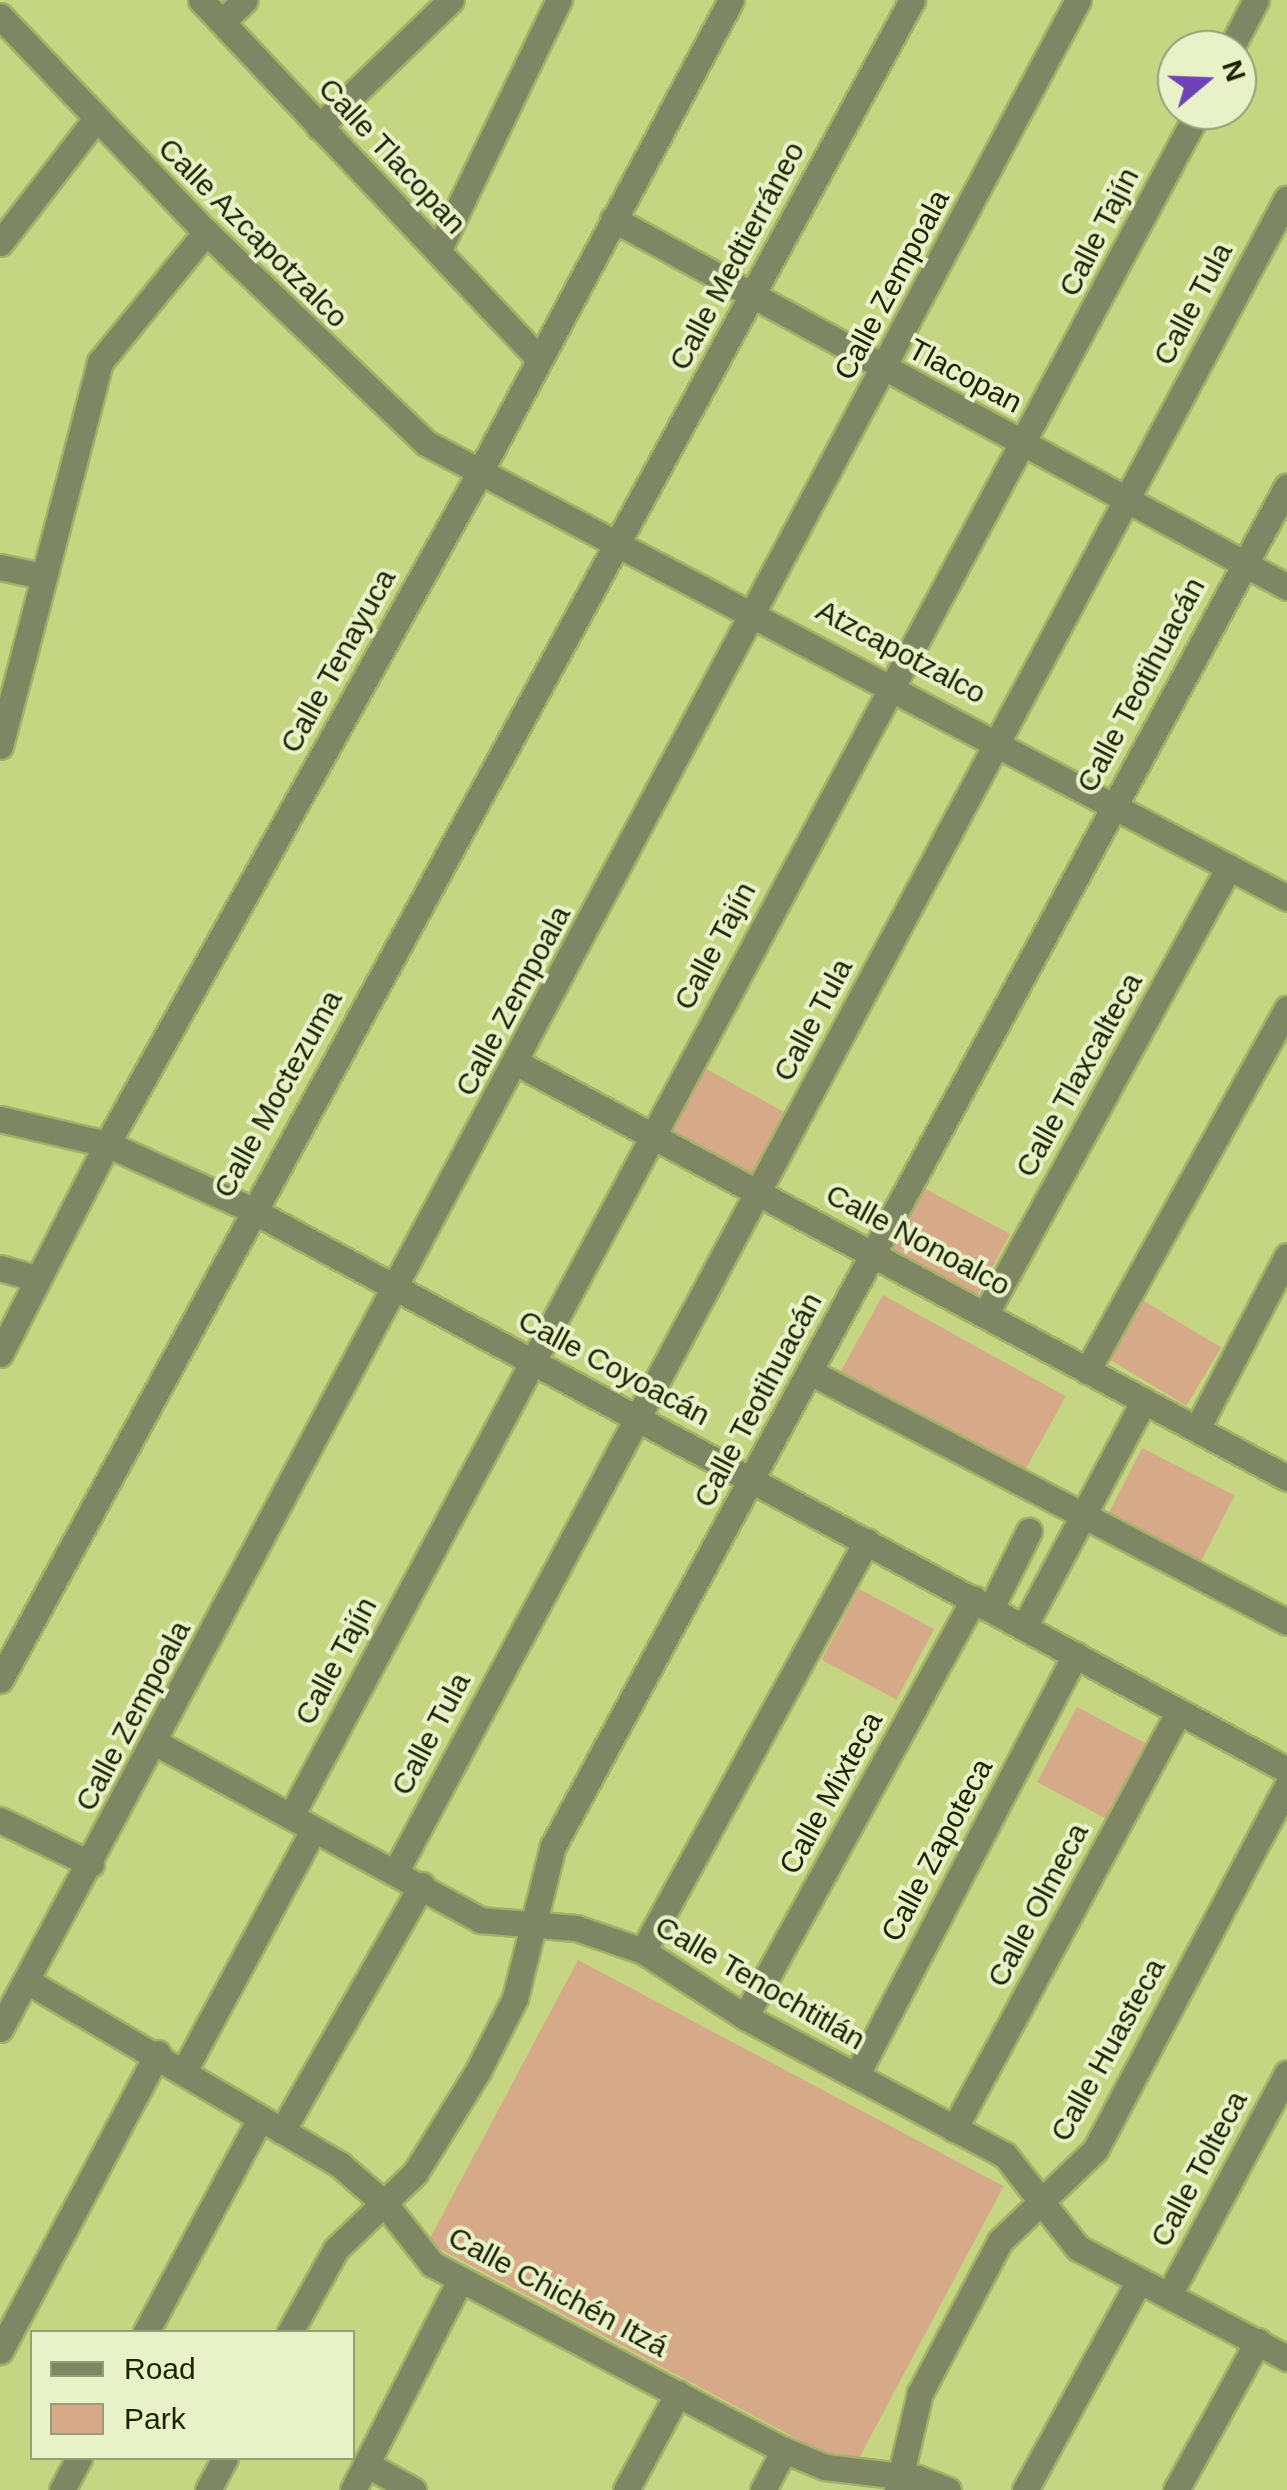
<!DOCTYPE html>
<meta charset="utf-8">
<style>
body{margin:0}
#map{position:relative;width:1287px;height:2490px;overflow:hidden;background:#c5d581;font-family:Arial,sans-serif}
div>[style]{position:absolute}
.green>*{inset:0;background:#d6a988;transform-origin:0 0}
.roads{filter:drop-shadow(2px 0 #a3b167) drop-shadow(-2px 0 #a3b167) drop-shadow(0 2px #a3b167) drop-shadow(0 -2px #a3b167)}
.minor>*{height:25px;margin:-12.5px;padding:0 12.5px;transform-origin:12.5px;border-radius:12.5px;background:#7f8664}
span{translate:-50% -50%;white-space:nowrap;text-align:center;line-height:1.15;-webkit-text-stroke:8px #e8f1c8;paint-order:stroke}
.street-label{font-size:30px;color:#1c2100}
.legend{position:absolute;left:30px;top:2330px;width:325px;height:130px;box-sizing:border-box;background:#e8f1c8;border:2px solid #969e78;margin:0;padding:12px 18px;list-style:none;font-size:30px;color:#1c2100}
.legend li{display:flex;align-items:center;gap:20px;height:50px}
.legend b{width:50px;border:2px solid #969e78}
.north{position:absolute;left:1157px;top:30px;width:100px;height:100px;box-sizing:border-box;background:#e8f1c8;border:2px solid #969e78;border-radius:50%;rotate:71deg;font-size:28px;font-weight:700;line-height:40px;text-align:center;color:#1c2100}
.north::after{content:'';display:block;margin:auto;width:35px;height:45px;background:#7141b9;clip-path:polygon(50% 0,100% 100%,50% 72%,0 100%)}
</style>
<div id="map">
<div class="green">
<i style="left:701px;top:1066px;width:98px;height:80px;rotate:29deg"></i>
<i style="left:920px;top:1186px;width:102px;height:76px;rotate:28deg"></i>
<i style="left:883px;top:1295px;width:209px;height:92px;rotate:29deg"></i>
<i style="left:1139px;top:1298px;width:96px;height:68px;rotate:31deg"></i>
<i style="left:1142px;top:1448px;width:104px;height:83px;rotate:27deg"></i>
<i style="left:859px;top:1589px;width:85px;height:80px;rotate:28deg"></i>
<i style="left:1077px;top:1707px;width:88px;height:85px;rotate:28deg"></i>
<i style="left:578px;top:1960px;width:482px;height:320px;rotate:28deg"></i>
</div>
<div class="roads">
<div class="minor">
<i style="left:201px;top:0;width:490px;rotate:46.7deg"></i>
<i style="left:0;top:16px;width:298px;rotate:46.4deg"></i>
<i style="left:206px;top:232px;width:305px;rotate:43.8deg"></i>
<i style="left:426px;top:443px;width:974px;rotate:27.85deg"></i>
<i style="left:223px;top:21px;width:30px;rotate:-44deg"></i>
<i style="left:1230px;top:50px;width:56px;rotate:-62.5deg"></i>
<i style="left:319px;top:127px;width:183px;rotate:-43.9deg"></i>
<i style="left:613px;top:219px;width:768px;rotate:28.63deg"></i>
<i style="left:0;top:243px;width:155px;rotate:-52.3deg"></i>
<i style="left:438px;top:251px;width:279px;rotate:-64.3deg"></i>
<i style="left:0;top:567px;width:43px;rotate:12.1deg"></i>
<i style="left:0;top:746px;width:397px;rotate:-75.4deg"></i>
<i style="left:100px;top:362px;width:168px;rotate:-50.8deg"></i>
<i style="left:517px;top:1063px;width:875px;rotate:28.32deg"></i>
<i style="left:0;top:1119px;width:110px;rotate:13.2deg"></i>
<i style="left:107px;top:1144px;width:157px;rotate:24.4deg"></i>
<i style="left:250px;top:1209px;width:1179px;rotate:28.41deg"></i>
<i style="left:0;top:1268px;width:37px;rotate:16deg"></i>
<i style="left:986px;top:1313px;width:508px;rotate:-61.42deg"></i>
<i style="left:0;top:1354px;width:236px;rotate:-63deg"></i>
<i style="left:107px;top:1144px;width:771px;rotate:-60.97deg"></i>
<i style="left:481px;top:470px;width:532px;rotate:-61.99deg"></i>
<i style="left:1087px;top:1371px;width:414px;rotate:-61.1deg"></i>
<i style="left:812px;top:1373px;width:536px;rotate:27.66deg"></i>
<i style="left:1197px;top:1429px;width:195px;rotate:-62.5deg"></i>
<i style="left:991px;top:1608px;width:86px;rotate:-63.7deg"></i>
<i style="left:1024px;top:1627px;width:252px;rotate:-62.1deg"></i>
<i style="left:0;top:1680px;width:1912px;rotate:-61.5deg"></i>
<i style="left:156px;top:1743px;width:369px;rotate:28.6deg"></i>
<i style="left:480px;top:1920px;width:96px;rotate:4.8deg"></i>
<i style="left:576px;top:1928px;width:71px;rotate:18.9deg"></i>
<i style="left:643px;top:1951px;width:121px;rotate:32.9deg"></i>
<i style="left:745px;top:2017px;width:294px;rotate:28deg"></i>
<i style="left:1005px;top:2155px;width:118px;rotate:51.9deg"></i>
<i style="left:1078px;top:2248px;width:236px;rotate:27.8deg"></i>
<i style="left:292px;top:1814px;width:1930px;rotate:-61.97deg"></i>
<i style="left:0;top:1820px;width:101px;rotate:25.8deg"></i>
<i style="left:396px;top:1871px;width:1895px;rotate:-61.96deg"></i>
<i style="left:643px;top:1951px;width:467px;rotate:-61.4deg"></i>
<i style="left:27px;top:1981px;width:362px;rotate:30.4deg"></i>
<i style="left:339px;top:2164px;width:62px;rotate:41.1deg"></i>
<i style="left:386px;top:2205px;width:75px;rotate:52.1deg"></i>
<i style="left:432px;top:2264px;width:398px;rotate:27.9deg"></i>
<i style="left:784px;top:2450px;width:44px;rotate:22.5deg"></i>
<i style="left:825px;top:2467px;width:93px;rotate:6.8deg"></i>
<i style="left:917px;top:2478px;width:33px;rotate:21deg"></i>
<i style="left:745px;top:2017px;width:477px;rotate:-61.3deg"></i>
<i style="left:0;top:2029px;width:2298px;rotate:-62.02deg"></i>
<i style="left:185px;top:2069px;width:271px;rotate:-61.8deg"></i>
<i style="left:856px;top:2076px;width:475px;rotate:-62.5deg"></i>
<i style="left:954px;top:2129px;width:474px;rotate:-61.7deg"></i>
<i style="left:282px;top:2131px;width:283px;rotate:-60.4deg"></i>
<i style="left:1169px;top:2295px;width:251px;rotate:-62deg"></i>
<i style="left:146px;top:2332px;width:240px;rotate:-61.9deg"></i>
<i style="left:290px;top:2332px;width:95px;rotate:-61deg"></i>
<i style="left:336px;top:2249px;width:110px;rotate:-43.9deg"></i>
<i style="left:415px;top:2173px;width:120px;rotate:-58.3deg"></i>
<i style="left:478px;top:2071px;width:82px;rotate:-63.1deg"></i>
<i style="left:515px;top:1998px;width:157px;rotate:-76deg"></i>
<i style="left:553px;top:1846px;width:1545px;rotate:-61.64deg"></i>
<i style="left:0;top:2351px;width:337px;rotate:-62.1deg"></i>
<i style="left:366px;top:2464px;width:54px;rotate:29deg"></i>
<i style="left:62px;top:2490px;width:36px;rotate:-62deg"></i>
<i style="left:208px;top:2490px;width:36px;rotate:-62deg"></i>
<i style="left:353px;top:2490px;width:236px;rotate:-63deg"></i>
<i style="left:626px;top:2490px;width:110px;rotate:-61.8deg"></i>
<i style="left:763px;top:2490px;width:45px;rotate:-62.3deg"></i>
<i style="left:897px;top:2490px;width:100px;rotate:-76.7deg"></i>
<i style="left:920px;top:2393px;width:172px;rotate:-62.2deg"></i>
<i style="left:1000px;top:2241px;width:132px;rotate:-43.8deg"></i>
<i style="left:1095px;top:2150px;width:412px;rotate:-62.2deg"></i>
<i style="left:1025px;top:2490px;width:238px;rotate:-61.4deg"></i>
<i style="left:1176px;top:2490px;width:170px;rotate:-61.2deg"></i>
</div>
</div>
<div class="street-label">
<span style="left:392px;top:156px;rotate:47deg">Calle Tlacopan</span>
<span style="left:1099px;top:232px;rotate:-63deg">Calle Tajín</span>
<span style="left:253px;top:233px;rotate:45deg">Calle Azcapotzalco</span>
<span style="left:737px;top:256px;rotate:-62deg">Calle Medtierráneo</span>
<span style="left:892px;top:285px;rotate:-62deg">Calle Zempoala</span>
<span style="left:1193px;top:304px;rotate:-62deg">Calle Tula</span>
<span style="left:965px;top:376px;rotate:28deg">Tlacopan</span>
<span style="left:901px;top:652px;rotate:28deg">Atzcapotzalco</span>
<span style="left:338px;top:661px;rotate:-61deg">Calle Tenayuca</span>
<span style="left:1141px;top:685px;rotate:-62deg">Calle Teotihuacán</span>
<span style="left:715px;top:946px;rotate:-62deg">Calle Tajín</span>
<span style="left:513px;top:1001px;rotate:-62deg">Calle Zempoala</span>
<span style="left:813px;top:1020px;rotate:-62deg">Calle Tula</span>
<span style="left:1079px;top:1075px;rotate:-61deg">Calle Tlaxcalteca</span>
<span style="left:278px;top:1094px;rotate:-61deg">Calle Moctezuma</span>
<span style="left:918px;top:1240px;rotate:28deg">Calle Nonoalco</span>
<span style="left:614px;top:1368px;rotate:28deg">Calle Coyoacán</span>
<span style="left:758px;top:1400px;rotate:-62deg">Calle Teotihuacán</span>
<span style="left:336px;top:1661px;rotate:-62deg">Calle Tajín</span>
<span style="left:133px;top:1716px;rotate:-62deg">Calle Zempoala</span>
<span style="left:431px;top:1734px;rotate:-62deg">Calle Tula</span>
<span style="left:831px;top:1793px;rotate:-61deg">Calle Mixteca</span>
<span style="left:937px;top:1850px;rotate:-62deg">Calle Zapoteca</span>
<span style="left:1038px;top:1905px;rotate:-62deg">Calle Olmeca</span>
<span style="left:760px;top:1983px;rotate:30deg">Calle Tenochtitlán</span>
<span style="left:1108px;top:2050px;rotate:-61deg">Calle Huasteca</span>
<span style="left:1199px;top:2169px;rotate:-62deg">Calle Tolteca</span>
<span style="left:558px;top:2292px;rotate:28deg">Calle Chichén Itzá</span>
</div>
<ul class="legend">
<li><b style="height:12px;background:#7f8664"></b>Road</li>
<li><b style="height:28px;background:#d6a988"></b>Park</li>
</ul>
<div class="north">N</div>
</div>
